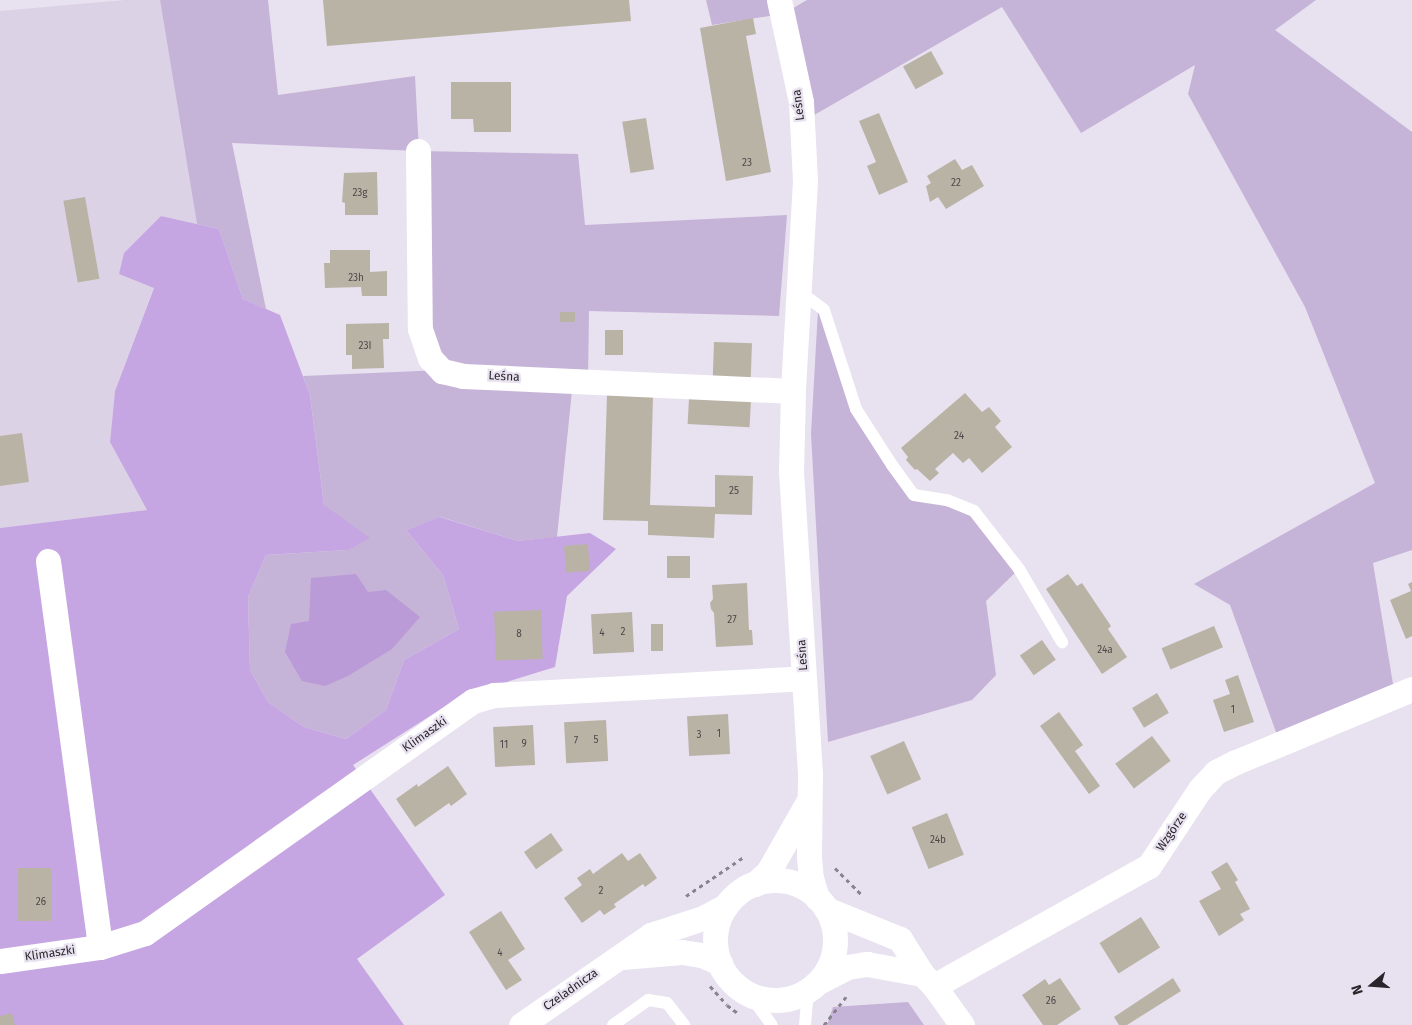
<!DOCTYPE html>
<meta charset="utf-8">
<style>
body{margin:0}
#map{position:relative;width:1412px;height:1025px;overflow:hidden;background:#e8e1ef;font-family:"Fira Sans",sans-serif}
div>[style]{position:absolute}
.built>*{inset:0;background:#dcd2e6}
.green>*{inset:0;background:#c6b3d8}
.forest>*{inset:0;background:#c6a6e2}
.water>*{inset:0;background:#bb9bd7}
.building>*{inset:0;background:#b9b3a6;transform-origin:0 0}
.path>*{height:3px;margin-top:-1.5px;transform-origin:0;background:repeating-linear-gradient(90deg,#88838c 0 4px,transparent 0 8px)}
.lane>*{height:12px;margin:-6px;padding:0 6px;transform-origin:6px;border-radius:6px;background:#fff}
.street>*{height:25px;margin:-12.5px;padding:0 12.5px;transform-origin:12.5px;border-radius:12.5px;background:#fff}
.street>.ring{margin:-12.5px;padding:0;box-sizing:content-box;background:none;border:25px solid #fff;border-radius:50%}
span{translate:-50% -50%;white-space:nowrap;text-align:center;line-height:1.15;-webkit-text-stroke:4.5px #e8e1ef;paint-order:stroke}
.number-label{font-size:10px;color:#4d494a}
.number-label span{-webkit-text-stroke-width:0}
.street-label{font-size:12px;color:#29262b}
.north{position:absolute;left:1347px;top:960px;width:50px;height:50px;-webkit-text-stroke:4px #e8e1ef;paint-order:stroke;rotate:252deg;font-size:14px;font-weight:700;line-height:20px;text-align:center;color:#29262b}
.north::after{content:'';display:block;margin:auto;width:18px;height:22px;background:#29262b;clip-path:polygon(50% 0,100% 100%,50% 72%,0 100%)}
</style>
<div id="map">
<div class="built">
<i style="clip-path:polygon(125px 0,160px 0,197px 224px,161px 216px,119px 273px,154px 287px,115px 391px,110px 442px,147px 510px,0 528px,0 11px)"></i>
</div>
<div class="green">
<i style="clip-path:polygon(160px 0,268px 0,278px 95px,415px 76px,419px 151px,578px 154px,585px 225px,787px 215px,779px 316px,589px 311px,588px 380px,573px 381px,557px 537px,518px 541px,441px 517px,406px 530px,443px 575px,459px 629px,404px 660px,386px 710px,346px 739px,304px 727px,268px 702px,250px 670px,248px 597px,266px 555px,348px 550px,324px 505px,310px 395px,303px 376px,442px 370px,430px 358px,418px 151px,232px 143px,266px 309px,243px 299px,219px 229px,197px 224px)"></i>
<i style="clip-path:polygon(706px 0,779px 0,783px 14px,807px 0,1316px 0,1275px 30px,1412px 132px,1412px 550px,1373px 563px,1395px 696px,1280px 743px,1230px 605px,1194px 584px,1375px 483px,1305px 307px,1188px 94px,1195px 65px,1081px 133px,1002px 7px,802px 122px,782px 14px,712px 25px)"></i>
<i style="clip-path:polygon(818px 310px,856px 409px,914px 495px,974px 511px,1019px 569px,986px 601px,996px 675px,972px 700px,828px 742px,811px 434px)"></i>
<i style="clip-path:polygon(908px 1002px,924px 1025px,827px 1025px,833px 1007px)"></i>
</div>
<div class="forest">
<i style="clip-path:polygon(161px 216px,219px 229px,243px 299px,280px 315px,310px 395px,324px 505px,370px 538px,348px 550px,266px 555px,248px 597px,250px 670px,268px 702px,304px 727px,346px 739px,386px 710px,404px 660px,459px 629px,443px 575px,406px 530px,440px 517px,518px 541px,590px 533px,616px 549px,567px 596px,555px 667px,500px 684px,441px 709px,353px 765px,445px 895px,357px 959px,404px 1025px,0 1025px,0 528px,147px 510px,110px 442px,115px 391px,154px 288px,119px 274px,124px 253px)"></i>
</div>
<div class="water">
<i style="clip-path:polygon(356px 574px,368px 592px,386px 590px,420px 617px,392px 649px,348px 676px,325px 686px,302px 681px,285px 652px,291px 624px,309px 621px,311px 578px)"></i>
</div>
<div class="building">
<i style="clip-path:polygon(323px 0,629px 0,631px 21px,327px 46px)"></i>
<i style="clip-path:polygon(753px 18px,756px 34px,746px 36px,771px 172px,726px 181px,700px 28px)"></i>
<i style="left:931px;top:51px;width:26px;height:32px;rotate:61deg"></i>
<i style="clip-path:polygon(451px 82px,511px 82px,511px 132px,474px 132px,473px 119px,451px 119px)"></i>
<i style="clip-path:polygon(879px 113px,908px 182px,879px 195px,867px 166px,876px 162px,859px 121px)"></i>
<i style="left:646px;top:118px;width:52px;height:24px;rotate:81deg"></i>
<i style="clip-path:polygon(955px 159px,962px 170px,972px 165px,984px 186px,946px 209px,938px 197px,930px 202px,926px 186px,931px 183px,927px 176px)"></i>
<i style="clip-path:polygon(377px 172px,378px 215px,345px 215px,345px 203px,342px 202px,344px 173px)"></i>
<i style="left:85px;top:197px;width:83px;height:22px;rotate:80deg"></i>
<i style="clip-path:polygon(330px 250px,370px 250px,370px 272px,387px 271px,387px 296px,362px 296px,361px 287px,325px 288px,324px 263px,330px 263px)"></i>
<i style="left:560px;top:312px;width:15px;height:10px"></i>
<i style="clip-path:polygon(389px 323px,389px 339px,383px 339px,384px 368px,352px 369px,352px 355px,346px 355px,346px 324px)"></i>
<i style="left:605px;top:330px;width:18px;height:25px"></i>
<i style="left:714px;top:342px;width:38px;height:38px;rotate:2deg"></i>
<i style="clip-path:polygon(965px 393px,982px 412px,989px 407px,1001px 421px,995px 427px,1012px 447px,982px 473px,969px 458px,963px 463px,953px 453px,935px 469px,939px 473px,930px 481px,917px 469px,915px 470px,906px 460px,908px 457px,901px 448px)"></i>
<i style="clip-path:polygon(607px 395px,653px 397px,650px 505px,715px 507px,715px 475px,753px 476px,752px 515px,715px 514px,714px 538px,648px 535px,648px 521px,603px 520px)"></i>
<i style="left:689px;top:398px;width:62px;height:26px;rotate:3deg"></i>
<i style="clip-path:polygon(22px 433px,29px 482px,0 486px,0 436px)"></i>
<i style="left:588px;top:544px;width:27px;height:24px;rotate:86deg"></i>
<i style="left:667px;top:556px;width:23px;height:22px"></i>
<i style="clip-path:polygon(1068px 574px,1077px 586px,1082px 583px,1111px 626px,1108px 629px,1127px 657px,1102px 674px,1046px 589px)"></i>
<i style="clip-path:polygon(1412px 582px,1412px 636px,1406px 639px,1390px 600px,1411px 591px,1408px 584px)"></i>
<i style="clip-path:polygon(747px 583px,749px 630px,752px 630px,753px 645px,716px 647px,714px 613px,711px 609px,710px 603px,713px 599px,712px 585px)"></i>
<i style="left:541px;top:610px;width:49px;height:47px;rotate:88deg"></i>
<i style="left:632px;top:612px;width:40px;height:41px;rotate:87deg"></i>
<i style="left:651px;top:624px;width:12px;height:27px"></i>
<i style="left:1214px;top:626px;width:23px;height:57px;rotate:67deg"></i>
<i style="left:1042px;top:640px;width:24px;height:27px;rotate:55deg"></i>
<i style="clip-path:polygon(1238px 675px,1254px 722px,1224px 732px,1213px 700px,1230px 694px,1225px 680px)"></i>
<i style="left:1157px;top:693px;width:23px;height:29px;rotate:59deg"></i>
<i style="clip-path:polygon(1059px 712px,1083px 745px,1075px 751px,1100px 786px,1089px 794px,1040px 726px)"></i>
<i style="left:728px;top:714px;width:40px;height:41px;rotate:87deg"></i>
<i style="left:606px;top:720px;width:41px;height:42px;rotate:87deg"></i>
<i style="left:533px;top:725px;width:40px;height:40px;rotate:87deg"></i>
<i style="left:1152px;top:736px;width:31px;height:46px;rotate:53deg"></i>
<i style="left:904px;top:741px;width:42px;height:37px;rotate:66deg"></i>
<i style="clip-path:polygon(448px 766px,467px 794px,451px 806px,449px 803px,415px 827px,396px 799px,417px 784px,418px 787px)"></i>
<i style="left:947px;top:813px;width:45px;height:38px;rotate:68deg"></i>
<i style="left:551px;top:833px;width:21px;height:33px;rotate:55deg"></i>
<i style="clip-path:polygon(622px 853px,628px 861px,640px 853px,657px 878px,645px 887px,643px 884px,614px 904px,616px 907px,604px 915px,600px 910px,582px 923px,564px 898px,582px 885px,577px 878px,590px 869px,593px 874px)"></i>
<i style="clip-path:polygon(1227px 862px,1238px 880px,1235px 882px,1250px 909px,1240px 914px,1244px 920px,1219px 936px,1199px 901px,1221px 889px,1211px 872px)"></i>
<i style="left:18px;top:868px;width:33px;height:53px"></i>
<i style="clip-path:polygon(501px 911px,525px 949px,508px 960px,522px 980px,506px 990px,469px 932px)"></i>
<i style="left:1141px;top:917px;width:36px;height:49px;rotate:58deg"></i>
<i style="clip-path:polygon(1060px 978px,1081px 1009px,1057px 1025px,1043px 1025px,1022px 995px,1045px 979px,1049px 985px)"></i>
<i style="clip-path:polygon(1173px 978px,1181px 991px,1127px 1025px,1119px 1025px,1114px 1017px)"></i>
<i style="clip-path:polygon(12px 1013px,15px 1025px,0 1025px,0 1016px)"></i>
</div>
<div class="path">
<i style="left:835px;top:868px;width:38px;rotate:45deg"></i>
<i style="left:686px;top:896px;width:71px;rotate:-34.1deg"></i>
<i style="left:710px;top:986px;width:25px;rotate:48deg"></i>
<i style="left:727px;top:1005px;width:15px;rotate:37deg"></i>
<i style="left:824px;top:1025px;width:36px;rotate:-52deg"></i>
</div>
<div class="lane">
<i style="left:799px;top:291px;width:31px;rotate:37deg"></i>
<i style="left:824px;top:310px;width:104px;rotate:72.1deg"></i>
<i style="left:856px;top:409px;width:67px;rotate:57.3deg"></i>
<i style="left:892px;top:465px;width:37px;rotate:54deg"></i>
<i style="left:914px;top:495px;width:33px;rotate:9deg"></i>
<i style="left:947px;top:500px;width:29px;rotate:22deg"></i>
<i style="left:974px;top:511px;width:73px;rotate:52.2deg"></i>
<i style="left:1019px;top:569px;width:85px;rotate:59.5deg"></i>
<i style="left:750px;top:995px;width:37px;rotate:54deg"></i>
<i style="left:613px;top:1025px;width:43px;rotate:-35.5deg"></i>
<i style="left:648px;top:1000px;width:19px;rotate:9deg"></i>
<i style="left:667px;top:1003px;width:28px;rotate:52deg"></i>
<i style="left:805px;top:1025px;width:34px;rotate:-85deg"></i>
</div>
<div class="street">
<i style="left:779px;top:0;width:104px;rotate:77.8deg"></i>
<i style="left:801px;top:102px;width:79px;rotate:87.1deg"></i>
<i style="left:805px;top:181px;width:210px;rotate:93.3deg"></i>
<i style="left:793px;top:391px;width:80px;rotate:91.4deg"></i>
<i style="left:791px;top:471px;width:304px;rotate:86.4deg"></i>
<i style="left:810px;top:774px;width:83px;rotate:90.7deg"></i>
<i style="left:809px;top:857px;width:21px;rotate:85deg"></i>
<i style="left:811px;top:878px;width:21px;rotate:73deg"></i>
<i style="left:418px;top:151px;width:178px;rotate:89.4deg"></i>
<i style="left:420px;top:329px;width:31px;rotate:71deg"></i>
<i style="left:430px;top:358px;width:18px;rotate:47deg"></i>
<i style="left:442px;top:371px;width:22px;rotate:13deg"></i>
<i style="left:463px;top:376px;width:330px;rotate:2.6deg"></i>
<i style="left:48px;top:561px;width:389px;rotate:82.3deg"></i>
<i class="ring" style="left:715px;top:880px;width:95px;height:95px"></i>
<i style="left:755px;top:884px;width:18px;rotate:-43deg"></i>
<i style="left:768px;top:872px;width:81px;rotate:-60.3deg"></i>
<i style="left:826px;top:909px;width:80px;rotate:22.1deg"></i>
<i style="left:900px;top:939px;width:41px;rotate:57.8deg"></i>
<i style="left:922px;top:974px;width:17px;rotate:45deg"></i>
<i style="left:934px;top:986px;width:48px;rotate:54.3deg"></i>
<i style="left:622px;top:957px;width:60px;rotate:-4.8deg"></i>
<i style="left:682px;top:952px;width:20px;rotate:9deg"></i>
<i style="left:702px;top:955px;width:20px;rotate:24deg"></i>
<i style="left:0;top:961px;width:101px;rotate:-8deg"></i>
<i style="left:100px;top:947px;width:47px;rotate:-17.3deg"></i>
<i style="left:145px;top:933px;width:402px;rotate:-35.3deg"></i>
<i style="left:473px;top:701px;width:22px;rotate:-16deg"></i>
<i style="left:494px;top:695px;width:310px;rotate:-3.1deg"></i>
<i style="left:820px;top:981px;width:30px;rotate:-27deg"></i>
<i style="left:847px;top:967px;width:20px;rotate:-9deg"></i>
<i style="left:867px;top:964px;width:56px;rotate:10.3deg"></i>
<i style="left:934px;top:986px;width:246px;rotate:-29.2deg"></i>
<i style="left:1149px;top:866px;width:92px;rotate:-56.5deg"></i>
<i style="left:1200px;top:789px;width:23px;rotate:-47deg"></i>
<i style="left:1216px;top:772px;width:22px;rotate:-27deg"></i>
<i style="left:1236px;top:762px;width:191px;rotate:-22.5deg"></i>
<i style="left:521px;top:1025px;width:158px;rotate:-34.7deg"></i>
<i style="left:651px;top:935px;width:55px;rotate:-18.1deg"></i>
<i style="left:703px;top:918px;width:26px;rotate:-28deg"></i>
</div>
<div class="number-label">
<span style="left:747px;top:164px">23</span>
<span style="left:956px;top:184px">22</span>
<span style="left:360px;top:194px">23g</span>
<span style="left:356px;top:279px">23h</span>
<span style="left:365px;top:347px">23I</span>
<span style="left:959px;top:437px">24</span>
<span style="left:734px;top:492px">25</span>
<span style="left:732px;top:621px">27</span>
<span style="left:623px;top:633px">2</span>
<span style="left:602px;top:634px">4</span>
<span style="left:519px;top:635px">8</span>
<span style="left:1105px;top:651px">24a</span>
<span style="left:1233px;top:711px">1</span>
<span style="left:719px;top:735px">1</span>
<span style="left:699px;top:736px">3</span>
<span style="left:596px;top:741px">5</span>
<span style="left:576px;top:742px">7</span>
<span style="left:524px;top:745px">9</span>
<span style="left:504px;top:746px">11</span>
<span style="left:938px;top:841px">24b</span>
<span style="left:601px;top:892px">2</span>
<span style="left:41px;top:903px">26</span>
<span style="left:500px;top:954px">4</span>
<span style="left:1051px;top:1002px">26</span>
</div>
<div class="street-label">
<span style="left:799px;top:105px;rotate:-97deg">Leśna</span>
<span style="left:504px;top:377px;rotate:3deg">Leśna</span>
<span style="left:803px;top:655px;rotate:-94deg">Leśna</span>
<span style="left:425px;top:735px;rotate:-35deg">Klimaszki</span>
<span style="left:1172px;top:832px;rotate:-56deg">Wzgórze</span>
<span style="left:50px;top:954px;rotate:-8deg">Klimaszki</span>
<span style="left:571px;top:990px;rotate:-35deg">Czeladnicza</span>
</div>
<div class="north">N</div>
</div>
